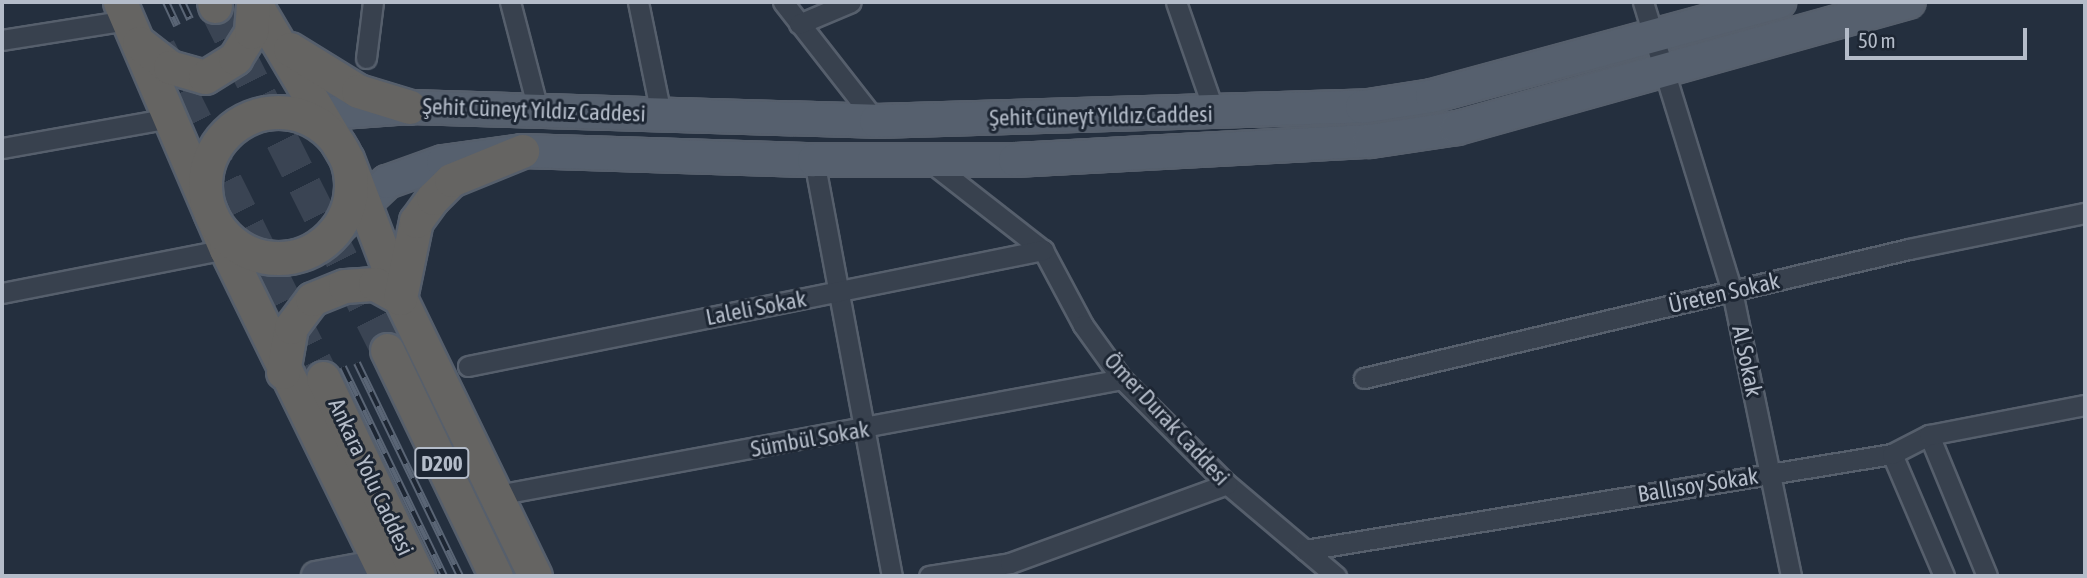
<!DOCTYPE html>
<meta charset="utf-8">
<style>
body{margin:0}
#map{position:relative;width:2087px;height:578px;overflow:hidden;background:#242f3e;font-family:"Asap Condensed",sans-serif}
div>[style]{position:absolute}
.trunk-tunnel>*{height:33px;margin-top:-16.5px;transform-origin:0;background:repeating-linear-gradient(90deg,#3a4453 0 33px,transparent 0 50px)}
.roads{filter:drop-shadow(2px 0 #565f6c) drop-shadow(-2px 0 #565f6c) drop-shadow(0 2px #565f6c) drop-shadow(0 -2px #565f6c)}
.minor>*{height:19px;margin:-9.5px;padding:0 9.5px;transform-origin:9.5px;border-radius:9.5px;background:#38414e}
.secondary>*{height:28px;margin:-14px;padding:0 14px;transform-origin:14px;border-radius:14px;background:#465061}
.primary>*{height:32px;margin:-16px;padding:0 16px;transform-origin:16px;border-radius:16px;background:#56606e}
.trunk>*{height:33px;margin:-16.5px;padding:0 16.5px;transform-origin:16.5px;border-radius:16.5px;background:#656462}
.trunk>.ring{margin:-16.5px;padding:0;box-sizing:content-box;background:none;border:33px solid #656462;border-radius:50%}
.rail>*{height:8px;margin-top:-4px;transform-origin:0;background:repeating-linear-gradient(90deg,#1d2633 0 16px,#5a6575 0 32px);box-sizing:border-box;border-block:2px solid #5a6575}
span{translate:-50% -50%;white-space:nowrap;text-align:center;line-height:1.15;-webkit-text-stroke:6px #1d2633;paint-order:stroke}
.shield-label span{padding:2px 5px;background:#1d2633;border:2px solid;border-radius:5px;-webkit-text-stroke-width:0}
.shield-label{font-size:21px;color:#b4bcc9;font-weight:700}
.street-label{font-size:23px;color:#b4bcc9}
.frame{position:absolute;inset:0;border:4px solid #b4bcc9;pointer-events:none}
.scale{position:absolute;left:1845px;top:28px;width:182px;height:32px;box-sizing:border-box;border:4px solid #b4bcc9;border-top:0;padding-left:9px;font-size:21px;line-height:24px;white-space:nowrap;color:#b4bcc9;-webkit-text-stroke:5px #1d2633;paint-order:stroke}
</style>
<div id="map">
<div class="trunk-tunnel">
<i style="left:215px;top:6px;width:385px;rotate:63.4deg"></i>
<i style="left:159px;top:47px;width:369px;rotate:63.6deg"></i>
</div>
<div class="roads">
<div class="minor">
<i style="left:510px;top:2px;width:115px;rotate:75.4deg"></i>
<i style="left:638px;top:2px;width:114px;rotate:78.4deg"></i>
<i style="left:783px;top:2px;width:151px;rotate:52deg"></i>
<i style="left:1176px;top:2px;width:119px;rotate:70.8deg"></i>
<i style="left:1643px;top:2px;width:302px;rotate:72.9deg"></i>
<i style="left:1732px;top:291px;width:291px;rotate:78.3deg"></i>
<i style="left:799px;top:24px;width:56px;rotate:-22.9deg"></i>
<i style="left:2px;top:40px;width:128px;rotate:-9deg"></i>
<i style="left:366px;top:58px;width:56px;rotate:-82.9deg"></i>
<i style="left:2px;top:148px;width:172px;rotate:-10.1deg"></i>
<i style="left:814px;top:160px;width:423px;rotate:79.4deg"></i>
<i style="left:929px;top:161px;width:145px;rotate:38deg"></i>
<i style="left:1043px;top:250px;width:85px;rotate:61.9deg"></i>
<i style="left:1083px;top:325px;width:67px;rotate:54.2deg"></i>
<i style="left:1122px;top:379px;width:148px;rotate:45deg"></i>
<i style="left:1227px;top:484px;width:143px;rotate:40.2deg"></i>
<i style="left:2px;top:293px;width:228px;rotate:-11.1deg"></i>
<i style="left:468px;top:366px;width:587px;rotate:-11.41deg"></i>
<i style="left:1364px;top:378px;width:560px;rotate:-13.32deg"></i>
<i style="left:1909px;top:249px;width:180px;rotate:-11.6deg"></i>
<i style="left:1929px;top:435px;width:152px;rotate:67.6deg"></i>
<i style="left:1892px;top:454px;width:133px;rotate:66.9deg"></i>
<i style="left:497px;top:495px;width:636px;rotate:-10.51deg"></i>
<i style="left:1305px;top:550px;width:595px;rotate:-9.29deg"></i>
<i style="left:1892px;top:454px;width:42px;rotate:-27.2deg"></i>
<i style="left:1929px;top:435px;width:159px;rotate:-10.9deg"></i>
<i style="left:929px;top:576px;width:82px;rotate:-9.1deg"></i>
<i style="left:1010px;top:563px;width:231px;rotate:-20deg"></i>
</div>
<div class="secondary">
<i style="left:316px;top:576px;width:65px;rotate:-10.6deg"></i>
</div>
<div class="primary">
<i style="left:300px;top:115px;width:110px;rotate:-4.2deg"></i>
<i style="left:410px;top:107px;width:466px;rotate:1.7deg"></i>
<i style="left:876px;top:121px;width:486px;rotate:-1.7deg"></i>
<i style="left:1362px;top:107px;width:71px;rotate:-8.9deg"></i>
<i style="left:1432px;top:96px;width:360px;rotate:-15.2deg"></i>
<i style="left:337px;top:229px;width:69px;rotate:-43.2deg"></i>
<i style="left:387px;top:182px;width:59px;rotate:-19.7deg"></i>
<i style="left:443px;top:162px;width:80px;rotate:-7.9deg"></i>
<i style="left:522px;top:151px;width:292px;rotate:1.8deg"></i>
<i style="left:814px;top:160px;width:201px"></i>
<i style="left:1015px;top:160px;width:356px;rotate:-3.1deg"></i>
<i style="left:1370px;top:141px;width:88px;rotate:-8.5deg"></i>
<i style="left:1457px;top:128px;width:469px;rotate:-15.6deg"></i>
</div>
<div class="trunk">
<i style="left:120px;top:2px;width:269px;rotate:66.8deg"></i>
<i style="left:226px;top:249px;width:364px;rotate:63.9deg"></i>
<i style="left:214px;top:2px;width:4px;rotate:76deg"></i>
<i style="left:254px;top:2px;width:182px;rotate:59.4deg"></i>
<i style="left:347px;top:159px;width:149px;rotate:69.1deg"></i>
<i style="left:400px;top:298px;width:309px;rotate:64.1deg"></i>
<i style="left:139px;top:43px;width:39px;rotate:38deg"></i>
<i style="left:170px;top:67px;width:36px;rotate:16deg"></i>
<i style="left:205px;top:77px;width:36px;rotate:-32deg"></i>
<i style="left:235px;top:58px;width:31px;rotate:-58deg"></i>
<i style="left:251px;top:32px;width:30px;rotate:-86deg"></i>
<i style="left:290px;top:49px;width:80px;rotate:31.7deg"></i>
<i style="left:358px;top:91px;width:54px;rotate:17.1deg"></i>
<i class="ring" style="left:205px;top:112px;width:113px;height:113px"></i>
<i style="left:387px;top:350px;width:251px;rotate:64.3deg"></i>
<i style="left:283px;top:372px;width:46px;rotate:-79.9deg"></i>
<i style="left:291px;top:327px;width:35px;rotate:-53deg"></i>
<i style="left:312px;top:299px;width:35px;rotate:-22deg"></i>
<i style="left:345px;top:286px;width:30px;rotate:-4deg"></i>
<i style="left:375px;top:284px;width:29px;rotate:29deg"></i>
<i style="left:400px;top:298px;width:79px;rotate:-78.3deg"></i>
<i style="left:416px;top:221px;width:29px;rotate:-54deg"></i>
<i style="left:433px;top:198px;width:25px;rotate:-45deg"></i>
<i style="left:451px;top:180px;width:77px;rotate:-22.2deg"></i>
<i style="left:323px;top:378px;width:220px;rotate:64.4deg"></i>
</div>
</div>
<div class="rail">
<i style="left:166px;top:2px;width:26px;rotate:65deg"></i>
<i style="left:182px;top:2px;width:19px;rotate:65deg"></i>
<i style="left:357px;top:363px;width:237px;rotate:64.2deg"></i>
<i style="left:343px;top:367px;width:232px;rotate:64.2deg"></i>
</div>
<div class="shield-label">
<span style="left:442px;top:463px">D200</span>
</div>
<div class="street-label">
<span style="left:534px;top:110px;rotate:2deg">Şehit Cüneyt Yıldız Caddesi</span>
<span style="left:1101px;top:116px;rotate:-1deg">Şehit Cüneyt Yıldız Caddesi</span>
<span style="left:1724px;top:293px;rotate:-13deg">Üreten Sokak</span>
<span style="left:756px;top:308px;rotate:-11deg">Laleli Sokak</span>
<span style="left:1747px;top:361px;rotate:78deg">Al Sokak</span>
<span style="left:1167px;top:419px;rotate:47deg">Ömer Durak Caddesi</span>
<span style="left:810px;top:439px;rotate:-10deg">Sümbül Sokak</span>
<span style="left:371px;top:477px;rotate:65deg">Ankara Yolu Caddesi</span>
<span style="left:1698px;top:485px;rotate:-9deg">Ballısoy Sokak</span>
</div>
<div class="frame"></div>
<div class="scale">50 m</div>
</div>
